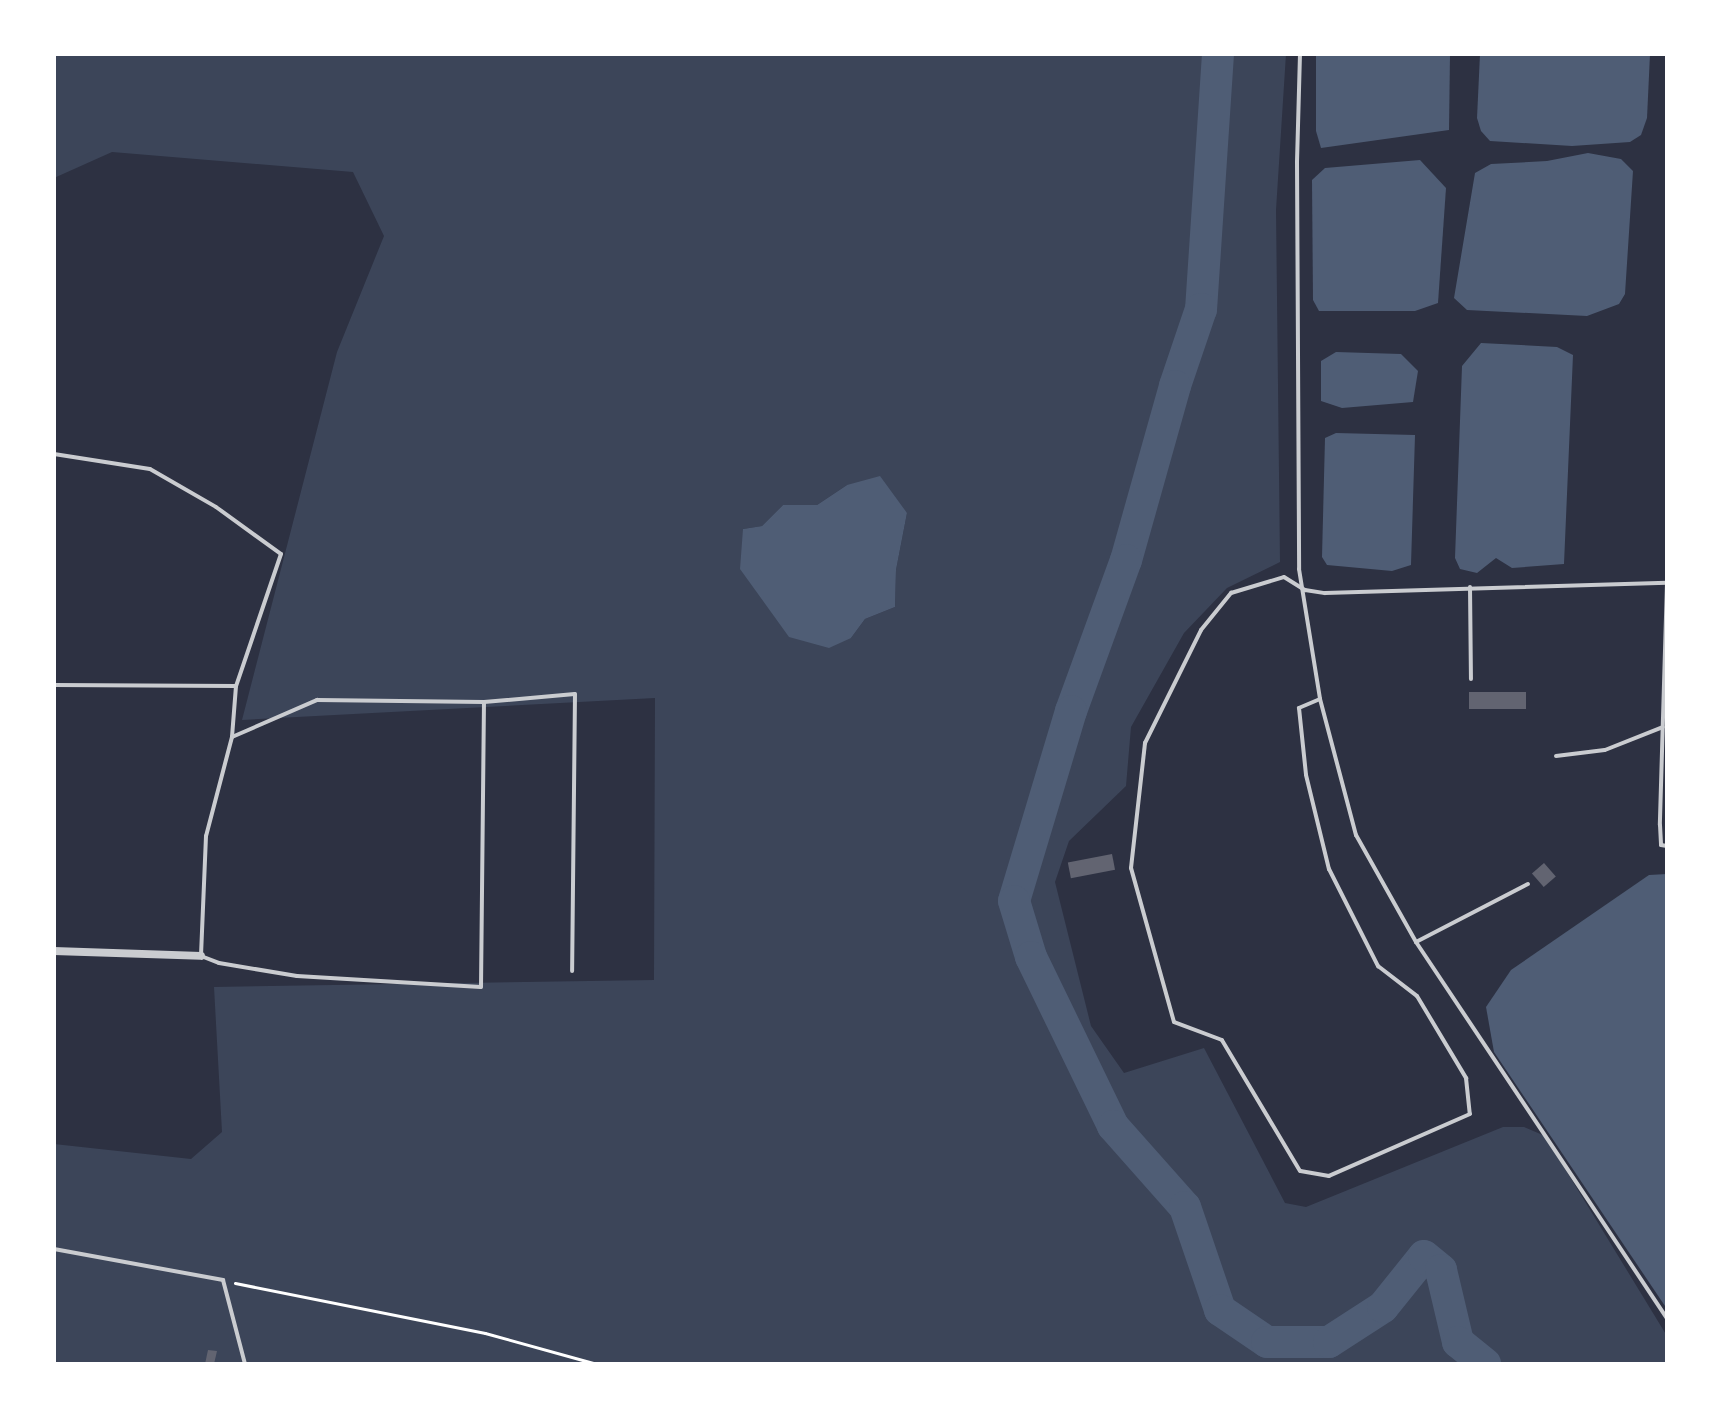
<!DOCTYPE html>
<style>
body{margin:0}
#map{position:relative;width:1721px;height:1418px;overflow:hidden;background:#2d3142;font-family:"Source Sans 3",sans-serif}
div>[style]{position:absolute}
.green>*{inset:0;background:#3c4559}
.water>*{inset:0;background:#4f5d75}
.river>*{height:32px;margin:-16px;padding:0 16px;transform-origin:16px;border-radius:16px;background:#4f5d75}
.building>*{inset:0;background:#626471;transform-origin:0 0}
.path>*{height:3px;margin:-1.5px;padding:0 1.5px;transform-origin:1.5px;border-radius:1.5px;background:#fff}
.service>*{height:4px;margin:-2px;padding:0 2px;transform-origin:2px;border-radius:2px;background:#caccd0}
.minor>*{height:8px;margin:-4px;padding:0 4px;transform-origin:4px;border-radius:4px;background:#caccd0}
span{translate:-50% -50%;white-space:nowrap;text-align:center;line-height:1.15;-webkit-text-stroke:7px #fff;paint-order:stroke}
.frame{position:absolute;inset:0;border:56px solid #fff;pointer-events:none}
</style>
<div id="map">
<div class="green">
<i style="clip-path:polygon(evenodd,54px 54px,1286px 54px,1276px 210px,1280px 562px,1227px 588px,1184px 633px,1131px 727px,1126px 786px,1069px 841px,1055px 882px,1091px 1026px,1124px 1073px,1204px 1048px,1285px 1203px,1306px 1207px,1503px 1127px,1524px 1127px,1545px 1136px,1667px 1336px,1667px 1364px,54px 1364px,54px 1144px,191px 1159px,222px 1132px,214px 987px,654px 980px,655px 698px,242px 720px,337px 352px,384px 236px,353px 172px,112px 152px,54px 178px,54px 54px,847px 485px,907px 513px,896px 570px,895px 607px,865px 619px,851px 638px,743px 529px,762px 526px,783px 505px,817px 505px,847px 485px)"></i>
</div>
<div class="water">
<i style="clip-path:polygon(1316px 54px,1450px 54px,1449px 130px,1321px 148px,1316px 131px)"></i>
<i style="clip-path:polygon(1480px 54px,1650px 54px,1647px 118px,1641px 135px,1630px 142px,1572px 146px,1490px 141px,1481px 131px,1477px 118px)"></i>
<i style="clip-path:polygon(1588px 153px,1621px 159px,1633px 171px,1625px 294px,1619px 304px,1587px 316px,1467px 310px,1454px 298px,1475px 173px,1491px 164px,1547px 161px)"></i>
<i style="clip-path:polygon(1420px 160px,1446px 188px,1438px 303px,1415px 311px,1319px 311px,1313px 300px,1312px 180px,1325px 168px)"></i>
<i style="clip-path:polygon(1481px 343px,1557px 347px,1573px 355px,1564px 564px,1512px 568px,1496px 558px,1477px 573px,1460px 569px,1455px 558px,1462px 366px)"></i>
<i style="clip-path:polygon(1336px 352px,1401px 354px,1418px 371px,1413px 402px,1342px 408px,1321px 401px,1321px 361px)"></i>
<i style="clip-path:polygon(1336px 433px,1415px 435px,1411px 565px,1392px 571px,1327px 565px,1322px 557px,1325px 438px)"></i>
<i style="clip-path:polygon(880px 476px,907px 513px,896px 570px,895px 607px,865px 619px,851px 638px,829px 648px,789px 637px,740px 569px,743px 529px,762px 526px,783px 505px,817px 505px,847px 485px)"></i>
<i style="clip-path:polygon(1667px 874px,1667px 1309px,1494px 1052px,1486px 1007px,1511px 970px,1649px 875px)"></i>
</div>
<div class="river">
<i style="left:1218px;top:54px;width:256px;rotate:93.8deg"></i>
<i style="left:1201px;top:309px;width:81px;rotate:108.7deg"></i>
<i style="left:1175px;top:386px;width:181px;rotate:105.7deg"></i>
<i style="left:1126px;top:560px;width:161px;rotate:110deg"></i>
<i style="left:1071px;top:711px;width:198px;rotate:106.7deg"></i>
<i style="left:1014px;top:901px;width:59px;rotate:73.1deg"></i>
<i style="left:1031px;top:957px;width:188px;rotate:64.1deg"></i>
<i style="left:1113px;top:1126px;width:108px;rotate:48.4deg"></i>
<i style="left:1185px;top:1207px;width:109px;rotate:71.2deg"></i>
<i style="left:1220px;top:1310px;width:57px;rotate:34.2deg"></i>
<i style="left:1267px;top:1342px;width:62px"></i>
<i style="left:1329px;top:1342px;width:64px;rotate:-32.9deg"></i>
<i style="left:1383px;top:1307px;width:65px;rotate:-51.2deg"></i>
<i style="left:1424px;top:1256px;width:22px;rotate:39deg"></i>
<i style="left:1441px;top:1270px;width:74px;rotate:76.7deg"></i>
<i style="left:1458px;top:1342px;width:35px;rotate:39deg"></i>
</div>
<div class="building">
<i style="left:1526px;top:692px;width:17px;height:57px;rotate:90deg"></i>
<i style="left:1112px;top:854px;width:16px;height:45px;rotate:79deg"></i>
<i style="left:1544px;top:863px;width:18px;height:16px;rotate:49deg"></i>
<i style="clip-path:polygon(208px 1350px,217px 1351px,214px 1364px,205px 1364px)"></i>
</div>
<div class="path">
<i style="left:235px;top:1283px;width:255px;rotate:11.3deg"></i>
<i style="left:485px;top:1333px;width:116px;rotate:15.5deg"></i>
</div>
<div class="service">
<i style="left:1300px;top:54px;width:108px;rotate:91.6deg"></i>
<i style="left:1297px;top:162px;width:407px;rotate:89.7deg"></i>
<i style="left:1299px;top:569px;width:132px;rotate:80.8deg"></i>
<i style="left:1320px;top:699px;width:141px;rotate:75.2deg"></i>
<i style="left:1356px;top:835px;width:123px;rotate:60.7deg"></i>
<i style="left:1416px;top:942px;width:452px;rotate:56.3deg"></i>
<i style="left:54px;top:454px;width:97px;rotate:8.9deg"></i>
<i style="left:150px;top:469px;width:76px;rotate:29.9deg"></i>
<i style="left:216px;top:507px;width:80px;rotate:35.9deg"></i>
<i style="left:281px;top:554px;width:139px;rotate:108.8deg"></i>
<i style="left:236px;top:686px;width:51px;rotate:94.5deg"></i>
<i style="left:232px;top:737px;width:102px;rotate:104.7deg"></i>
<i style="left:206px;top:836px;width:120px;rotate:92.4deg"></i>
<i style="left:201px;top:956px;width:19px;rotate:21deg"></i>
<i style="left:219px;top:963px;width:79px;rotate:9.5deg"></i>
<i style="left:297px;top:976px;width:184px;rotate:3.4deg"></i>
<i style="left:481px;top:987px;width:285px;rotate:-89.4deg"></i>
<i style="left:1667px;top:583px;width:242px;rotate:91.7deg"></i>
<i style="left:1660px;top:825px;width:20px;rotate:87deg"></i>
<i style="left:1661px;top:845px;width:6px;rotate:9deg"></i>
<i style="left:1470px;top:587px;width:92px;rotate:89.4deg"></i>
<i style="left:54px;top:685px;width:182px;rotate:0.3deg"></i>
<i style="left:1320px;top:699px;width:23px;rotate:157deg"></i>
<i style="left:1299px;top:708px;width:67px;rotate:84deg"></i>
<i style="left:1306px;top:775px;width:97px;rotate:76.3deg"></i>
<i style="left:1329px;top:869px;width:109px;rotate:63.2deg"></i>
<i style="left:1378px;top:966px;width:49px;rotate:37.6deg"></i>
<i style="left:1417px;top:996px;width:96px;rotate:59.1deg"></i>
<i style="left:1466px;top:1078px;width:36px;rotate:84deg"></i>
<i style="left:1470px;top:1114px;width:154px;rotate:156.3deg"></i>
<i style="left:1329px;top:1176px;width:29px;rotate:-170deg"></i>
<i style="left:1300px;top:1171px;width:152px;rotate:-120.8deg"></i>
<i style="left:1222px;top:1040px;width:51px;rotate:-159.4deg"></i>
<i style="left:1174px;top:1022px;width:160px;rotate:-105.6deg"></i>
<i style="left:1131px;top:868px;width:126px;rotate:-83.6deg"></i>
<i style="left:1145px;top:743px;width:126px;rotate:-63.6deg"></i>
<i style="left:1201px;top:630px;width:48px;rotate:-51deg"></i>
<i style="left:1231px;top:593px;width:55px;rotate:-16.8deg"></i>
<i style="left:1284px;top:577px;width:25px;rotate:32deg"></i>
<i style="left:1305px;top:590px;width:20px;rotate:9deg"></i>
<i style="left:1325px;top:593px;width:342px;rotate:-1.7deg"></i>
<i style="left:232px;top:737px;width:93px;rotate:-23.5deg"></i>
<i style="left:317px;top:700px;width:167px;rotate:0.7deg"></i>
<i style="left:484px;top:702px;width:91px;rotate:-5deg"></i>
<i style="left:575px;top:694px;width:277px;rotate:90.6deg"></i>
<i style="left:1556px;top:756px;width:49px;rotate:-7deg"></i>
<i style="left:1605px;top:750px;width:62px;rotate:-21.6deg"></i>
<i style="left:1416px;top:942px;width:126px;rotate:-27.4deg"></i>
<i style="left:54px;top:1249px;width:172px;rotate:10.4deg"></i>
<i style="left:223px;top:1280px;width:87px;rotate:75.3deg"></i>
</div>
<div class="minor">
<i style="left:54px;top:951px;width:147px;rotate:1.9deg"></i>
</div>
<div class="frame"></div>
</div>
